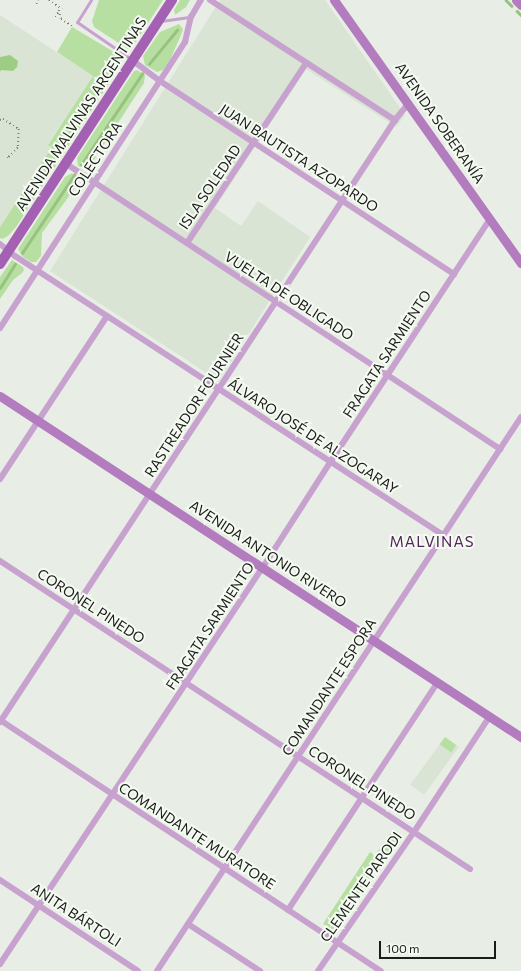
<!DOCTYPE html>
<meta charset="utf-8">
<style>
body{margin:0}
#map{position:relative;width:521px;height:971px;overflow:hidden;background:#e8eee5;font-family:Commissioner,sans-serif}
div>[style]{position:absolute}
.built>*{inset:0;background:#d9e4d4;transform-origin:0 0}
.green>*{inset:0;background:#b7dfa2;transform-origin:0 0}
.forest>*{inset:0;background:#9ecc85}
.stream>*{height:2.5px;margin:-1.25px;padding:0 1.25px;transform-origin:1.25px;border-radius:1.25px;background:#96c37d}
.path>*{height:1.5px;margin-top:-0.75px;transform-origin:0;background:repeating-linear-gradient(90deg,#7b7e78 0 1px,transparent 0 4px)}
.lane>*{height:3px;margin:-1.5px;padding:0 1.5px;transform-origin:1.5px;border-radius:1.5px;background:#c7a2cf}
.street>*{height:6px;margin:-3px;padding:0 3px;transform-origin:3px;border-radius:3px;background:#c7a2cf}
.secondary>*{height:9px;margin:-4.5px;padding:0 4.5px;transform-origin:4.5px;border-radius:4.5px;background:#b37cbf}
.primary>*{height:10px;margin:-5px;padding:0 5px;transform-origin:5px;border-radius:5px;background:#a460b3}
span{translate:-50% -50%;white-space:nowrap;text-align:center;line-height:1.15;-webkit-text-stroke:4px #f5fbf2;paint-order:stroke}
.street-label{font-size:14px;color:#1a1c18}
.neighbourhood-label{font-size:15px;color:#51265a;letter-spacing:1px}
.scale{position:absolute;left:379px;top:941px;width:117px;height:18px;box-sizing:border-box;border:2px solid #1a1c18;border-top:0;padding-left:5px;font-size:12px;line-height:14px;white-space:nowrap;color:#1a1c18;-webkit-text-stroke:3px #f5fbf2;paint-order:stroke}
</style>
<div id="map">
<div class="built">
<i style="clip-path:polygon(220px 0,325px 0,405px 115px,396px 127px,306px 69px,215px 208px,241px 226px,258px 201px,310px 237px,219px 381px,50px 271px)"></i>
<i style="clip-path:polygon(0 15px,93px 76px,48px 144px,52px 147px,0 227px)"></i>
<i style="left:445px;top:737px;width:17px;height:59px;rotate:36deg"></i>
</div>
<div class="green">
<i style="clip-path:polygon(99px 0,163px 0,132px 48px,128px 49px,94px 27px,92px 21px)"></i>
<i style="clip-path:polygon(180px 0,190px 0,186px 7px,175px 15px,174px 10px)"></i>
<i style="clip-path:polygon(179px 24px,183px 29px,181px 35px,170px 60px,163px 70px,157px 72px,145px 65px,143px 56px,160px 32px)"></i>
<i style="clip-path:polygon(72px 27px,114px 52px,118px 56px,119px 66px,112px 79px,16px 227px,8px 236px,2px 239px,0 238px,0 227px,52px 147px,48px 145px,93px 76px,57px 52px)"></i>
<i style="clip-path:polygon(137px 70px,145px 75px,144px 83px,90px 166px,86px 168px,78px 166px,77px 158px,134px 71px)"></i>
<i style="clip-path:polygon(72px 173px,77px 177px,78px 184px,42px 233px,41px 256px,36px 262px,31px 262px,22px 256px,18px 249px,65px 177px)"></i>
<i style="clip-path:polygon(12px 260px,23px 267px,24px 270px,22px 273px,13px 280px,0 299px,0 277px)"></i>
<i style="left:445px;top:737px;width:14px;height:9px;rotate:36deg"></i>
<i style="clip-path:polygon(393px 829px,401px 834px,333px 930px,323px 924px,370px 852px,375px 855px)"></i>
</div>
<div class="forest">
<i style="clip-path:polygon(10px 55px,18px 61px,17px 67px,13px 71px,1px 70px,0 72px,0 57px)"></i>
</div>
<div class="stream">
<i style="left:506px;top:0;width:8px;rotate:45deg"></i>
<i style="left:517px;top:11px;width:6px;rotate:45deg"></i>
<i style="left:149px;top:64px;width:44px;rotate:-50.5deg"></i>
<i style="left:81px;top:165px;width:110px;rotate:-56.2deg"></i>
<i style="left:22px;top:253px;width:94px;rotate:-56.3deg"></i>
<i style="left:0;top:288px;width:28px;rotate:-58deg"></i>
</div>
<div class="path">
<i style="left:49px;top:0;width:16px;rotate:35deg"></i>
<i style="left:36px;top:4px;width:4px;rotate:-63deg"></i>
<i style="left:59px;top:10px;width:9px;rotate:77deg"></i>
<i style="left:61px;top:19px;width:15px;rotate:32deg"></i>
<i style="left:55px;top:17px;width:7px;rotate:-56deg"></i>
<i style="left:0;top:120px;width:3px;rotate:-18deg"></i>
<i style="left:3px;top:119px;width:19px;rotate:32deg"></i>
<i style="left:19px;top:129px;width:19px;rotate:93deg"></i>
<i style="left:18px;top:148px;width:14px;rotate:135deg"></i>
<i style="left:8px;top:158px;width:1px;rotate:-135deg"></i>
</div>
<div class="lane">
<i style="left:91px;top:0;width:26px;rotate:122deg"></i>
<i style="left:77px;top:22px;width:65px;rotate:34.4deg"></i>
<i style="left:161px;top:21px;width:30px;rotate:-8deg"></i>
</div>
<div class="street">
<i style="left:210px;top:0;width:221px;rotate:33deg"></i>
<i style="left:132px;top:60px;width:35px;rotate:37deg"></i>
<i style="left:160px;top:81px;width:352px;rotate:33.3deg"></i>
<i style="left:65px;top:163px;width:521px;rotate:33.32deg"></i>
<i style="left:187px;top:243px;width:216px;rotate:-56.5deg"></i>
<i style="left:0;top:244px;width:19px;rotate:39deg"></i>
<i style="left:15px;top:256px;width:511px;rotate:33.1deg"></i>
<i style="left:0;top:328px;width:341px;rotate:-57.1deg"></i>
<i style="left:185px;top:42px;width:26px;rotate:-77deg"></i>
<i style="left:191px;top:17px;width:20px;rotate:-60deg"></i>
<i style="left:0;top:479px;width:195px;rotate:-56.7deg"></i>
<i style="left:0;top:561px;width:562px;rotate:33.24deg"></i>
<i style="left:0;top:720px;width:456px;rotate:33.4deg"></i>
<i style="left:0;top:722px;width:720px;rotate:-56.73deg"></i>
<i style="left:395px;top:120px;width:22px;rotate:-51deg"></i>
<i style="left:0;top:880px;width:165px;rotate:33.4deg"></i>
<i style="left:288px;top:910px;width:273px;rotate:-56.7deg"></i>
<i style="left:188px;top:924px;width:86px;rotate:33.1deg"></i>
<i style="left:0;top:964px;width:476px;rotate:-56.5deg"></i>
<i style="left:263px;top:567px;width:126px;rotate:-57.3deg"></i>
<i style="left:331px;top:461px;width:290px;rotate:-56.7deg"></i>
<i style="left:157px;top:971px;width:663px;rotate:-56.69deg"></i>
<i style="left:318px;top:971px;width:169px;rotate:-55.4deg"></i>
<i style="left:414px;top:832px;width:139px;rotate:-56.8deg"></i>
</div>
<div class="secondary">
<i style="left:334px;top:0;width:323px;rotate:54.6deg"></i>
<i style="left:516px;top:0;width:7px;rotate:45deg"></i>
<i style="left:0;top:396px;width:623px;rotate:33.21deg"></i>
</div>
<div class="primary">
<i style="left:0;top:264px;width:315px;rotate:-56.9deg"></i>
</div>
<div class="street-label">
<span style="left:81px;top:114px;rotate:-57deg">AVENIDA MALVINAS ARGENTINAS</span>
<span style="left:440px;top:123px;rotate:55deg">AVENIDA SOBERANÍA</span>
<span style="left:299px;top:158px;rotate:33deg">JUAN BAUTISTA AZOPARDO</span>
<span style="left:95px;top:159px;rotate:-57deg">COLECTORA</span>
<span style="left:210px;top:187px;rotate:-56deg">ISLA SOLEDAD</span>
<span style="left:289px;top:296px;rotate:33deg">VUELTA DE OBLIGADO</span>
<span style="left:387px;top:354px;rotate:-57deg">FRAGATA SARMIENTO</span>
<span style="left:194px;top:405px;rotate:-57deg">RASTREADOR FOURNIER</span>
<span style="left:313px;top:436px;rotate:33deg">ÁLVARO JOSÉ DE ALZOGARAY</span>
<span style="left:268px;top:554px;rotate:33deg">AVENIDA ANTONIO RIVERO</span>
<span style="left:91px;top:606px;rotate:33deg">CORONEL PINEDO</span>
<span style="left:210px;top:626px;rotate:-57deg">FRAGATA SARMIENTO</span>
<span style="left:329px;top:687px;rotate:-57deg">COMANDANTE ESPORA</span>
<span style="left:362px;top:783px;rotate:33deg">CORONEL PINEDO</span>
<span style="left:197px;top:836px;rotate:33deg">COMANDANTE MURATORE</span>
<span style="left:361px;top:887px;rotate:-55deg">CLEMENTE PARODI</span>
<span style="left:76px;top:915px;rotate:33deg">ANITA BÁRTOLI</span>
</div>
<div class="neighbourhood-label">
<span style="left:432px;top:542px">MALVINAS</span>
</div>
<div class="scale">100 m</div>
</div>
